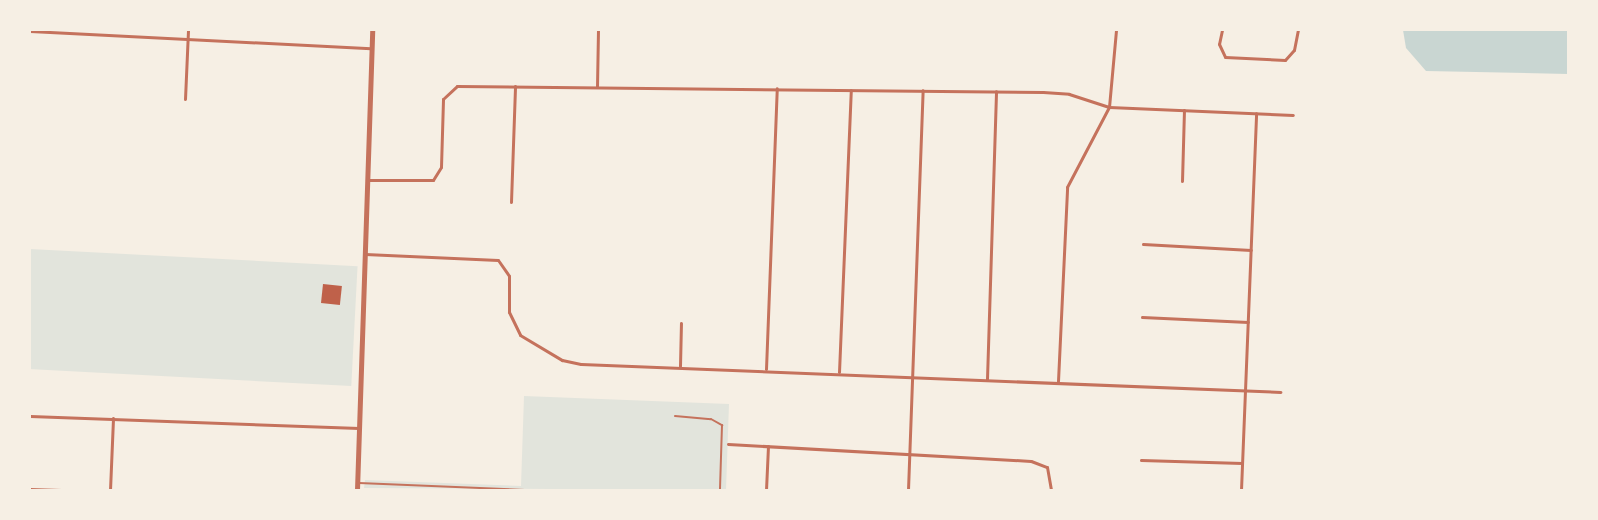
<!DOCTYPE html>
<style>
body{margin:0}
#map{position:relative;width:1598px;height:520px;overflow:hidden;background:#f6efe4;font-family:"Public Sans",sans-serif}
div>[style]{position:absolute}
.green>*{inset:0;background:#e2e4dc;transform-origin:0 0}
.water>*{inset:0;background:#c9d6d2}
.building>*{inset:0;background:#bf614a;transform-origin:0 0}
.service>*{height:2px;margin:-1px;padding:0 1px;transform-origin:1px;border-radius:1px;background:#c5725c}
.minor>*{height:3px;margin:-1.5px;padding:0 1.5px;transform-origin:1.5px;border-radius:1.5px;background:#c5725c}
.tertiary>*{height:4.5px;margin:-2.25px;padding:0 2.25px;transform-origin:2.25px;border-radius:2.25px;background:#c5725c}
span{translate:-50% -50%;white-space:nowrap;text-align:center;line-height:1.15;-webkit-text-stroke:4.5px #f6efe4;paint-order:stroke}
.frame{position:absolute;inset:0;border:31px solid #f6efe4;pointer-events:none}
</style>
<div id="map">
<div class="green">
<i style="left:30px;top:249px;width:328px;height:120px;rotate:3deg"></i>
<i style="clip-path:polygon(524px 396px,729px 404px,726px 490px,364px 488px,365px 480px,521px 486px)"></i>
</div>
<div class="water">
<i style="clip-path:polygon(1403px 30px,1568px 30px,1568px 74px,1426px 71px,1406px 48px)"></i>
</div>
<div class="building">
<i style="left:323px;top:284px;width:19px;height:19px;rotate:6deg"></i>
</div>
<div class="service">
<i style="left:675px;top:416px;width:36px;rotate:5deg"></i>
<i style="left:711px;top:419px;width:13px;rotate:29deg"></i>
<i style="left:722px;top:425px;width:65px;rotate:91.8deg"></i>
<i style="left:359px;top:483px;width:166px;rotate:2.4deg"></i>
</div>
<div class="minor">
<i style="left:1222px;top:30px;width:14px;rotate:102deg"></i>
<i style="left:1219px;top:44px;width:14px;rotate:65deg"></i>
<i style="left:1225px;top:57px;width:60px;rotate:2.9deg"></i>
<i style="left:1285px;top:60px;width:13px;rotate:-48deg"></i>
<i style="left:1294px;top:50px;width:20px;rotate:-79deg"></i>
<i style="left:30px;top:31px;width:341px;rotate:2.9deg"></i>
<i style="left:597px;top:87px;width:57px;rotate:-89deg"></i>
<i style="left:185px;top:99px;width:69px;rotate:-87.5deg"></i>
<i style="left:367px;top:180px;width:66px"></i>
<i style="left:433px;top:180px;width:15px;rotate:-58deg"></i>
<i style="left:441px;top:167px;width:68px;rotate:-88.3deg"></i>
<i style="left:443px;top:99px;width:19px;rotate:-43deg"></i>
<i style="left:457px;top:86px;width:586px;rotate:0.59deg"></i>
<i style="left:1043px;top:92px;width:26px;rotate:4deg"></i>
<i style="left:1069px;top:94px;width:42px;rotate:18deg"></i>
<i style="left:1109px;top:107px;width:184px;rotate:2.5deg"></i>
<i style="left:1182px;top:181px;width:71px;rotate:-88.4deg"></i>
<i style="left:511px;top:202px;width:116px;rotate:-88deg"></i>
<i style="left:1143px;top:244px;width:108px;rotate:3.2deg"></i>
<i style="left:365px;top:254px;width:133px;rotate:2.6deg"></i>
<i style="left:498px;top:260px;width:19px;rotate:55deg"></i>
<i style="left:509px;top:276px;width:36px;rotate:90deg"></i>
<i style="left:509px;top:312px;width:25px;rotate:64deg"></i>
<i style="left:520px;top:335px;width:49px;rotate:30.8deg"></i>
<i style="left:562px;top:360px;width:19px;rotate:12deg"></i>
<i style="left:581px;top:364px;width:700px;rotate:2.29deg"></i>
<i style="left:1142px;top:317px;width:106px;rotate:2.7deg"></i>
<i style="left:680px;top:366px;width:43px;rotate:-88.7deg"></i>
<i style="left:766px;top:369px;width:281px;rotate:-87.8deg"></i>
<i style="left:839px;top:372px;width:282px;rotate:-87.6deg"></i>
<i style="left:987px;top:379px;width:288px;rotate:-88.2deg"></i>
<i style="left:1058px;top:381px;width:194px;rotate:-87.3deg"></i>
<i style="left:1067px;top:187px;width:90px;rotate:-62.3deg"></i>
<i style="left:1109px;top:107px;width:77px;rotate:-84.8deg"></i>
<i style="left:30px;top:416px;width:329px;rotate:2.1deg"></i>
<i style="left:728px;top:444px;width:303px;rotate:3.2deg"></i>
<i style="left:1031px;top:461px;width:17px;rotate:21deg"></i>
<i style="left:1047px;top:467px;width:23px;rotate:80deg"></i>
<i style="left:1141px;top:460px;width:101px;rotate:1.7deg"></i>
<i style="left:30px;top:489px;width:31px;rotate:2deg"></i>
<i style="left:110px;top:490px;width:72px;rotate:-87.6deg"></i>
<i style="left:766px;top:490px;width:44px;rotate:-87.4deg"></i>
<i style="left:908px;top:490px;width:400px;rotate:-87.9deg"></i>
<i style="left:1241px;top:490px;width:377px;rotate:-87.7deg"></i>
</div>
<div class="tertiary">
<i style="left:357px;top:490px;width:460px;rotate:-88.1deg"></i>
</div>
<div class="frame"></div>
</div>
